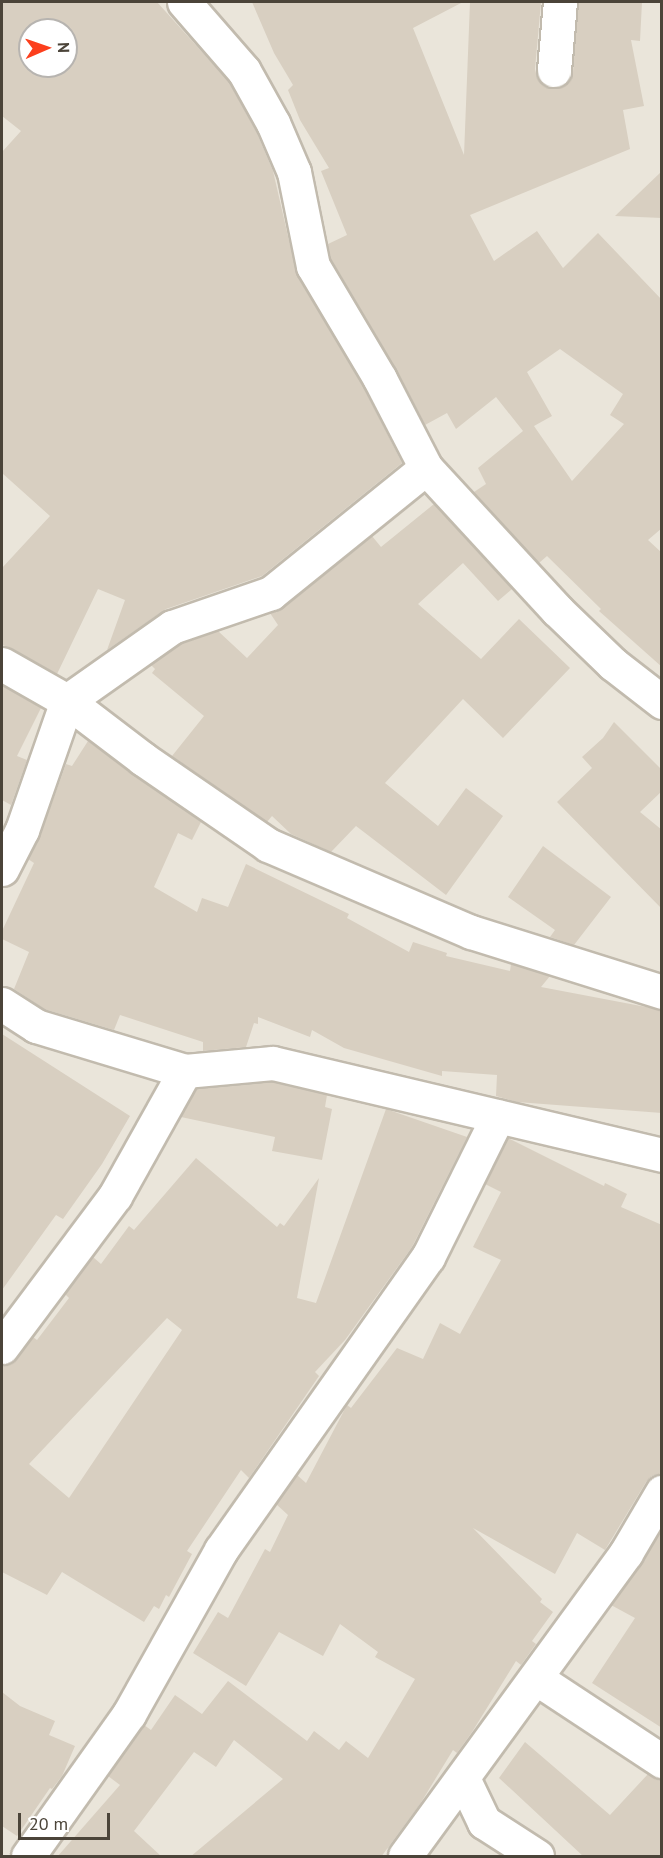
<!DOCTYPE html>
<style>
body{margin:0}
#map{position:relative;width:663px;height:1858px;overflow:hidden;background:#f6f3ec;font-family:"PT Sans",sans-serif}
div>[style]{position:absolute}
.residential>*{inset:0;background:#eae5da}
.building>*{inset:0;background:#d8cfc1}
.roads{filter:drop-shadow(2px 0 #c2bbae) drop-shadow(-2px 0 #c2bbae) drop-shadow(0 2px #c2bbae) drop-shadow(0 -2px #c2bbae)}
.minor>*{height:33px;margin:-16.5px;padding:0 16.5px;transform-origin:16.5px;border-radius:16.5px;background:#fff}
span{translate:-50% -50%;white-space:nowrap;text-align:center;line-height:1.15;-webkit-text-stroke:4.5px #fff;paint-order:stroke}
.frame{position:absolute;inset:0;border:3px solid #4b4439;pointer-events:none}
.north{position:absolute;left:18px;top:18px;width:60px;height:60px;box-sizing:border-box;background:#fff;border:2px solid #b7b4b0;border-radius:50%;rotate:88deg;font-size:16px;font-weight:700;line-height:24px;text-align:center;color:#4b4439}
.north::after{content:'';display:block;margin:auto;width:21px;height:27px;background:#fc3f1d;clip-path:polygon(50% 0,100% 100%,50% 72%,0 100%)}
.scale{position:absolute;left:18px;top:1813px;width:92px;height:27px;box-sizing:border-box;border:3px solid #4b4439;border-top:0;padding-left:8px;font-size:18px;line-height:21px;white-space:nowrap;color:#4b4439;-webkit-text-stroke:4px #fff;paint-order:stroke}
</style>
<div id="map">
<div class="residential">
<i style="clip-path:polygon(evenodd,2px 2px,661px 2px,661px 1856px,2px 1856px,2px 2px,30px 30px,66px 30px,66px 66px,30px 66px,30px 30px)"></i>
</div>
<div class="building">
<i style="clip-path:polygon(evenodd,2px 2px,157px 2px,229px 82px,256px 131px,273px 171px,297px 275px,364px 388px,402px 463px,262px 576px,166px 609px,107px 650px,125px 600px,98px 589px,57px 674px,11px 648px,2px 645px,2px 568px,50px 516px,2px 473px,2px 152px,21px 131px,2px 116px,2px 2px,30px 30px,66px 30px,66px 66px,30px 66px,30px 30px)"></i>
<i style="clip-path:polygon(evenodd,252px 2px,463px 2px,413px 28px,464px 155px,470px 2px,541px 2px,535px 69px,537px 77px,543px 85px,553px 89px,562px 87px,570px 80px,573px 72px,578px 2px,642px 2px,640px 41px,631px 40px,644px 106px,623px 110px,630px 149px,470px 215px,494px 261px,537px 231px,563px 268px,598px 233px,662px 300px,662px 528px,648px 540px,662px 553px,662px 667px,599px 611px,601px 609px,547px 556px,539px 563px,474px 492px,486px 484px,478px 468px,523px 431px,496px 397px,456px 429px,447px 413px,425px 425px,396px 369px,331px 259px,328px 244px,347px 235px,321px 171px,329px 168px,300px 120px,288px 90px,293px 85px,274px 53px,252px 2px,560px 349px,623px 394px,610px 415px,624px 424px,572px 481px,534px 426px,552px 416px,527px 372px,560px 349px)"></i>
<i style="clip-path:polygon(662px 171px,662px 218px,615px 216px)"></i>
<i style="clip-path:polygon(434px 504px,512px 589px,498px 601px,463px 563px,418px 604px,481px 659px,519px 619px,570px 668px,503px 738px,463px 699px,385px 783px,438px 826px,466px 788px,503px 816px,446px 895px,356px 826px,331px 852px,291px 834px,272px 816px,267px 822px,172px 756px,204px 716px,152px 673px,155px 669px,151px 665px,181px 644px,218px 631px,247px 658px,278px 625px,270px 613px,283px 608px,372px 536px,381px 547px)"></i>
<i style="clip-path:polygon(2px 685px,41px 708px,17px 756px,27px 760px,11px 805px,2px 800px)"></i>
<i style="clip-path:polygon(614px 722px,662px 770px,662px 791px,640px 812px,662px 830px,662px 909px,557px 802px,592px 768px,582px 757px,603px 738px)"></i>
<i style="clip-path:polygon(88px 741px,201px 822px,192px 840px,178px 833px,154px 887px,197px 912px,202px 898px,228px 907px,246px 864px,349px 914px,347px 918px,409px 952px,413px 942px,447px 953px,446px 956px,510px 971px,511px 964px,550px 976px,541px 987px,662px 1010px,662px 1113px,517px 1102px,496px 1096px,497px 1075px,442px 1071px,442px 1076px,344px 1048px,312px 1030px,310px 1037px,258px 1017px,258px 1024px,254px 1023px,246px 1047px,203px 1051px,203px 1042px,120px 1015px,114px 1030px,44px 1009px,14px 989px,29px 952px,2px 939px,2px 931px,34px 863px,28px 859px,40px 836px,66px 764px,72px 766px)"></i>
<i style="clip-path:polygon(543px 846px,611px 897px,574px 945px,550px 937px,555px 930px,508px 897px)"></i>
<i style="clip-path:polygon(2px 1034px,130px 1116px,102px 1164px,63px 1219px,56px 1215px,2px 1290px)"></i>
<i style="clip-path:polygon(272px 1082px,327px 1095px,325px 1107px,332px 1109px,322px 1160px,272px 1151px,275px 1137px,181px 1117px,197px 1089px)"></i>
<i style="clip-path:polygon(evenodd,386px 1109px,467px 1137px,412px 1247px,345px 1340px,315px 1372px,319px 1376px,249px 1478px,241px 1470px,187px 1551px,192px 1554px,169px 1597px,166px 1595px,159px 1609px,154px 1606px,144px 1622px,62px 1572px,47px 1595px,2px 1572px,2px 1365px,17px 1359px,33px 1337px,37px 1340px,69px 1298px,65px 1294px,93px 1257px,101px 1264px,129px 1226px,134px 1230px,196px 1158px,277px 1227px,280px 1223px,284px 1226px,319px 1178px,297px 1298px,316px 1303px,386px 1109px,167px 1318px,182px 1330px,69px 1498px,29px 1464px,167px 1318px)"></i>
<i style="clip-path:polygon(508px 1138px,604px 1186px,605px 1183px,627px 1194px,621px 1207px,662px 1225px,662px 1473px,652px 1476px,646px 1482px,605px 1550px,577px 1533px,555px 1574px,473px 1528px,542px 1599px,540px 1602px,553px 1612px,532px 1641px,536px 1644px,521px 1665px,516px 1661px,472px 1732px,457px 1753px,453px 1750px,420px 1804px,381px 1857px,190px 1857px,283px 1779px,234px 1740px,216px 1767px,194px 1752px,134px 1831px,162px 1857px,57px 1857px,120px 1785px,108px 1776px,144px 1725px,151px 1730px,175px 1695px,202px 1714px,228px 1681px,307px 1741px,314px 1731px,339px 1750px,346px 1741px,368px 1758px,415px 1679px,375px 1657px,378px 1652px,340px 1624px,323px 1656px,279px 1632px,246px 1686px,193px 1653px,218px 1612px,228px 1618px,265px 1549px,270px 1552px,288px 1515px,276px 1504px,297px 1475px,306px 1483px,347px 1405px,351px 1408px,397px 1348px,423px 1359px,440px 1323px,460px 1334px,501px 1260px,473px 1247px,501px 1192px,485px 1184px)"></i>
<i style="clip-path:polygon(662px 1530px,662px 1728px,592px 1683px,635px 1618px,611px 1605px,641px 1564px)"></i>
<i style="clip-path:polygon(2px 1692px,20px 1706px,55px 1721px,49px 1735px,75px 1746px,62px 1776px,52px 1789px,50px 1788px,17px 1836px,2px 1826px)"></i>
<i style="clip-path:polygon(525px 1742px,610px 1815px,648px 1774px,662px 1780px,662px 1857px,584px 1857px,499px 1778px)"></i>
</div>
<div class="roads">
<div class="minor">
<i style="left:184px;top:2px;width:91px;rotate:49deg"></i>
<i style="left:244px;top:71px;width:60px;rotate:60.9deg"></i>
<i style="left:273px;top:123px;width:53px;rotate:66.8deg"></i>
<i style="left:294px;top:172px;width:96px;rotate:78.6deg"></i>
<i style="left:313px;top:266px;width:131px;rotate:59.3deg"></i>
<i style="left:380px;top:379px;width:100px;rotate:62.7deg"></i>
<i style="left:426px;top:468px;width:193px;rotate:47.3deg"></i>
<i style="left:557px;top:610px;width:78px;rotate:44deg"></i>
<i style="left:613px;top:664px;width:62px;rotate:37.8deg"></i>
<i style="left:554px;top:70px;width:68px;rotate:-85deg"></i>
<i style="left:2px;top:664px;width:75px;rotate:29.6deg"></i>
<i style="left:67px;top:701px;width:96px;rotate:37.3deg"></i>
<i style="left:143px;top:759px;width:152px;rotate:34.5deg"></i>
<i style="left:268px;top:845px;width:221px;rotate:23.2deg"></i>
<i style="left:471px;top:932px;width:200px;rotate:17.4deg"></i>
<i style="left:2px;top:869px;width:44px;rotate:-62.9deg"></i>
<i style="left:22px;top:830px;width:137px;rotate:-70.8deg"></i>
<i style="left:67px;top:701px;width:128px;rotate:-35.2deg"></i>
<i style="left:172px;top:627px;width:105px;rotate:-19deg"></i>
<i style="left:271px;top:593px;width:199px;rotate:-38.9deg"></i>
<i style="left:2px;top:1004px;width:40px;rotate:32.9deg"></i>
<i style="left:36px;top:1026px;width:156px;rotate:16.8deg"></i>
<i style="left:185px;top:1071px;width:88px;rotate:-5.2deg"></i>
<i style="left:273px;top:1063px;width:400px;rotate:13.3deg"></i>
<i style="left:2px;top:1347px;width:189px;rotate:-53.2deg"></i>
<i style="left:115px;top:1196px;width:143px;rotate:-60.8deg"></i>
<i style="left:536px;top:1678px;width:151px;rotate:33.4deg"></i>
<i style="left:463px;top:1778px;width:49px;rotate:64.5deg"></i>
<i style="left:484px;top:1822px;width:63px;rotate:32.7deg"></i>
<i style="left:28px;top:1856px;width:174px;rotate:-54.6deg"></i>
<i style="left:129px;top:1714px;width:188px;rotate:-60.7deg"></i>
<i style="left:221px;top:1550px;width:359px;rotate:-54.8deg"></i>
<i style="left:428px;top:1257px;width:157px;rotate:-63.6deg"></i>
<i style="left:405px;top:1856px;width:375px;rotate:-53.9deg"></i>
<i style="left:626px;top:1553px;width:71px;rotate:-59.5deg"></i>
</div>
</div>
<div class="frame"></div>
<div class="north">N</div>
<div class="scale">20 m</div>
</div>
